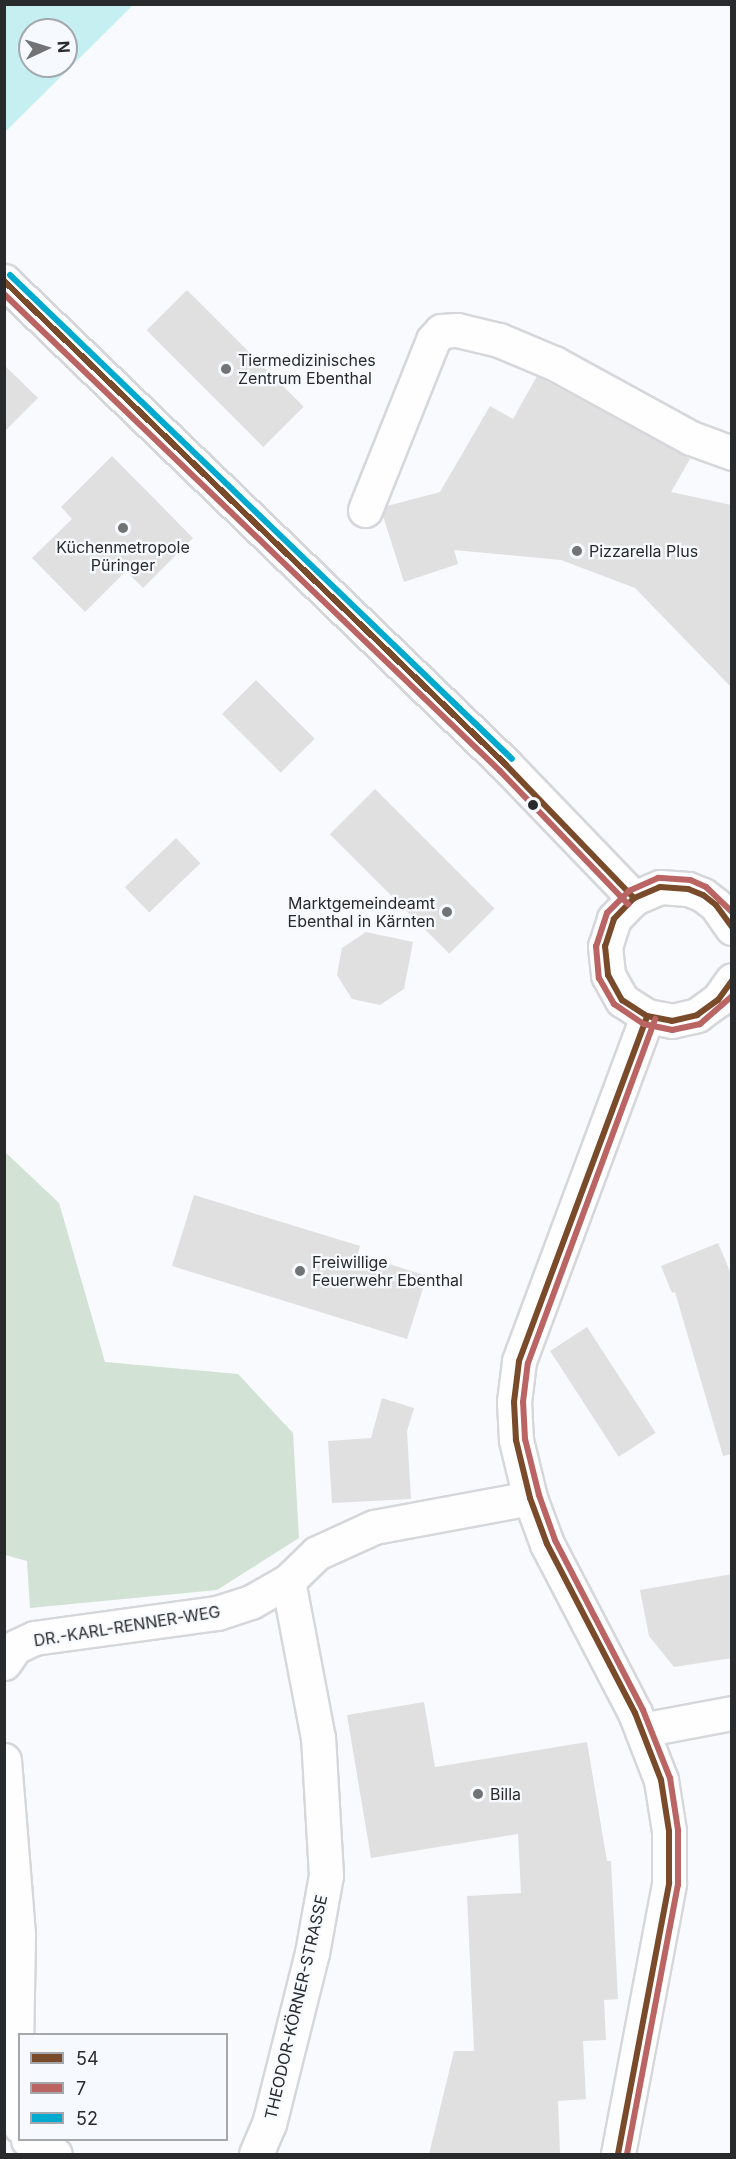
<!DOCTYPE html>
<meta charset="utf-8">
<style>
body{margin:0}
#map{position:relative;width:736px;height:2159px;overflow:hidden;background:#f8fafd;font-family:Inter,sans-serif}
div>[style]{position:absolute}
.green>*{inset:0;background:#d2e2d4}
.water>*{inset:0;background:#c5eff1}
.building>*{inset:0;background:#e1e0e1;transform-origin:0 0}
.roads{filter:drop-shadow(2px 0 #d6d7da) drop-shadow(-2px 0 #d6d7da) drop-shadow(0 2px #d6d7da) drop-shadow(0 -2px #d6d7da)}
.street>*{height:33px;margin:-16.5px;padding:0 16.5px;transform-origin:16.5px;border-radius:16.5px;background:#fefeff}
.secondary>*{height:33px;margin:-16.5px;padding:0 16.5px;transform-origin:16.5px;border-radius:16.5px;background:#fefeff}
.bus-1>*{height:6px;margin:-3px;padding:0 3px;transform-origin:3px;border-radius:3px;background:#7a4b2a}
.bus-2>*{height:6px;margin:-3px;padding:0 3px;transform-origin:3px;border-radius:3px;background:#bb6464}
.bus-3>*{height:6px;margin:-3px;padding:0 3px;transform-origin:3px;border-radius:3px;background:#00a9ce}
.dots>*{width:16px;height:16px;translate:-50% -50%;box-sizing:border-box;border:3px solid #f6faff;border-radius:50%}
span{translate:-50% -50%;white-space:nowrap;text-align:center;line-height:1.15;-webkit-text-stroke:4.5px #f6faff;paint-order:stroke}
.poi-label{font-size:16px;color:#282a2c}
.left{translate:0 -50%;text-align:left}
.right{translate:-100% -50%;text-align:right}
.street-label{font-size:16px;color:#282a2c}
.frame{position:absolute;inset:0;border:6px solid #282a2c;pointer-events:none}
.legend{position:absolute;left:18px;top:2033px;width:210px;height:108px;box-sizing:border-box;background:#f6faff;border:2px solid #a4a7ab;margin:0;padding:8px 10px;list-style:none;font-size:18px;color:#282a2c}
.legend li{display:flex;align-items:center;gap:12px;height:30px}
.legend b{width:30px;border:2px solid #a4a7ab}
.north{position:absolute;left:18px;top:18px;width:60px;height:60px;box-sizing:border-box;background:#f6faff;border:2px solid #a4a7ab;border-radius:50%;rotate:86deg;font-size:16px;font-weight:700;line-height:24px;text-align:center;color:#282a2c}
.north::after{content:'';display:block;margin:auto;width:21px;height:27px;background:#717375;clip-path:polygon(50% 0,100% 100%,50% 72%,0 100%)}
</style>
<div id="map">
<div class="green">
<i style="clip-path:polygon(5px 1152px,59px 1203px,105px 1362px,238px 1374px,293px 1433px,299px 1538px,217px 1590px,30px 1608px,27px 1561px,5px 1555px)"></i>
</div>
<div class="water">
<i style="clip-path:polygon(evenodd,7px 5px,133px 5px,5px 132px,4px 7px,7px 5px,30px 30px,66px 30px,66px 66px,30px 66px,30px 30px)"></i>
</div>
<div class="building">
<i style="left:187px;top:290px;width:165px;height:57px;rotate:45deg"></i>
<i style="clip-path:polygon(4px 365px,38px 398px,4px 432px)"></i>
<i style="clip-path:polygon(537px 376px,690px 459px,671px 492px,732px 505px,732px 688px,635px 588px,561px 560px,454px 550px,458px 564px,404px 582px,383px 516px,387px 506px,440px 492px,490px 406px,513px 419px)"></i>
<i style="clip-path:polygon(112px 456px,193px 538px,143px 588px,126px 571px,85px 612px,32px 558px,72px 519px,61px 507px)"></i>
<i style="left:256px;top:680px;width:83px;height:48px;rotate:45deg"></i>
<i style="left:375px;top:789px;width:169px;height:64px;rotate:45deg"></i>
<i style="left:176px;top:838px;width:35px;height:71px;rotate:46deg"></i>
<i style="clip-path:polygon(366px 932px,413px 942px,404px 989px,380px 1005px,352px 999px,337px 975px,342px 948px)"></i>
<i style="clip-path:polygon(194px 1195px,360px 1246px,358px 1254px,427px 1276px,407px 1339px,172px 1266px)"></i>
<i style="clip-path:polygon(718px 1243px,732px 1276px,732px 1454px,723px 1456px,675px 1292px,672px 1293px,661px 1266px)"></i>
<i style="left:587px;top:1327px;width:126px;height:44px;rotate:57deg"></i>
<i style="clip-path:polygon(382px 1398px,414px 1408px,407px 1431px,411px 1499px,332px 1503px,328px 1441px,371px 1438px)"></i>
<i style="clip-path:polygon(732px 1574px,732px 1658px,674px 1667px,649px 1636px,640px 1590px)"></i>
<i style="clip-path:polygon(424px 1702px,435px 1767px,587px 1742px,607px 1861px,611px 1861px,618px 1999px,604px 2000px,606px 2040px,583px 2041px,586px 2099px,558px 2101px,560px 2154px,429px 2154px,454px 2051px,474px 2051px,467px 1896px,521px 1893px,518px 1834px,371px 1858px,347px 1715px)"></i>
</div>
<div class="roads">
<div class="street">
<i style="left:365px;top:510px;width:183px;rotate:-68.2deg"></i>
<i style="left:433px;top:340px;width:12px;rotate:-48deg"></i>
<i style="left:441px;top:331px;width:16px;rotate:-4deg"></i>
<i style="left:457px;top:330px;width:43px;rotate:13.4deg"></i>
<i style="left:499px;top:340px;width:60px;rotate:22.7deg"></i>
<i style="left:554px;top:363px;width:156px;rotate:28.7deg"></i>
<i style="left:691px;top:438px;width:44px;rotate:20.1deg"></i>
<i style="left:4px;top:1663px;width:19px;rotate:-55deg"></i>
<i style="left:15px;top:1647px;width:21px;rotate:-25deg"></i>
<i style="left:34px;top:1638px;width:185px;rotate:-7.8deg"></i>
<i style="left:217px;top:1613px;width:36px;rotate:-18deg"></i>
<i style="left:251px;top:1602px;width:43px;rotate:-29.6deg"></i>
<i style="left:642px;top:1730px;width:92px;rotate:-10.7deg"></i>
<i style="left:4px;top:1760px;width:176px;rotate:85.4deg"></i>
<i style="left:18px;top:1935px;width:173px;rotate:91deg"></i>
<i style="left:15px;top:2108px;width:19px;rotate:74deg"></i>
<i style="left:28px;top:2140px;width:18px;rotate:38deg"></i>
<i style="left:42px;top:2151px;width:13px;rotate:13deg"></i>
<i style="left:256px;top:2154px;width:33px;rotate:-67deg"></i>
<i style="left:269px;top:2124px;width:176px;rotate:-75.9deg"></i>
<i style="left:312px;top:1953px;width:79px;rotate:-79.8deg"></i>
<i style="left:326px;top:1875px;width:137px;rotate:-93.3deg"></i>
<i style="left:318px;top:1738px;width:160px;rotate:-100.8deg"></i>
<i style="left:288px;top:1581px;width:40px;rotate:-44deg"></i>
<i style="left:317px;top:1553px;width:63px;rotate:-24.5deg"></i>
<i style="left:374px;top:1527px;width:159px;rotate:-10.5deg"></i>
</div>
<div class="secondary">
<i style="left:4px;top:281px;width:697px;rotate:43.95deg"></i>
<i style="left:506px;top:765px;width:185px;rotate:46.1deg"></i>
<i style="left:732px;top:928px;width:28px;rotate:-125deg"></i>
<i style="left:716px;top:905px;width:16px;rotate:-142deg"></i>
<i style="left:703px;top:895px;width:16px;rotate:-158deg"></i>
<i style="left:688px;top:889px;width:28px;rotate:-176deg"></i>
<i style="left:660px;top:887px;width:28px;rotate:157deg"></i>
<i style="left:634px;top:898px;width:29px;rotate:134deg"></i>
<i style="left:614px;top:919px;width:28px;rotate:108deg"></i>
<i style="left:605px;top:946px;width:29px;rotate:84deg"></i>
<i style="left:608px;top:975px;width:29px;rotate:61deg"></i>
<i style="left:622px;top:1000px;width:30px;rotate:33deg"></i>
<i style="left:647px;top:1016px;width:25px;rotate:11deg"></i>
<i style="left:672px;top:1021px;width:26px;rotate:-13deg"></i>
<i style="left:697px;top:1015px;width:26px;rotate:-36deg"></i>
<i style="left:718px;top:1000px;width:24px;rotate:-55deg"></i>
<i style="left:618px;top:2154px;width:276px;rotate:-79.3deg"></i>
<i style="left:669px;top:1883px;width:52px;rotate:-90deg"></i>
<i style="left:669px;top:1831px;width:52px;rotate:-98.9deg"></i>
<i style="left:661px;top:1780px;width:72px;rotate:-111.2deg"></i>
<i style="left:635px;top:1713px;width:191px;rotate:-117.5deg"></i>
<i style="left:547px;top:1544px;width:49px;rotate:-110.3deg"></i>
<i style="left:530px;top:1498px;width:60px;rotate:-103.6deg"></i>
<i style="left:516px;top:1440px;width:38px;rotate:-93deg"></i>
<i style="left:514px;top:1402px;width:41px;rotate:-83deg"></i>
<i style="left:519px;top:1361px;width:368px;rotate:-69.6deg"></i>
</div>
</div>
<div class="bus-1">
<i style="left:4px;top:281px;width:697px;rotate:43.95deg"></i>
<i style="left:506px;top:765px;width:185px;rotate:46.1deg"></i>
<i style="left:732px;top:927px;width:27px;rotate:-126deg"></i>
<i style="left:716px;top:905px;width:16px;rotate:-142deg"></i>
<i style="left:703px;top:895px;width:16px;rotate:-158deg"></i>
<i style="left:688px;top:889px;width:28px;rotate:-176deg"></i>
<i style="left:660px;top:887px;width:28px;rotate:157deg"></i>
<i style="left:634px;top:898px;width:29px;rotate:134deg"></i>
<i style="left:614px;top:919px;width:28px;rotate:108deg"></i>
<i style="left:605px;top:946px;width:29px;rotate:84deg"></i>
<i style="left:608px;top:975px;width:29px;rotate:61deg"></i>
<i style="left:622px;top:1000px;width:30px;rotate:33deg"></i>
<i style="left:647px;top:1016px;width:25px;rotate:11deg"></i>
<i style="left:672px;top:1021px;width:26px;rotate:-13deg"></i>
<i style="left:697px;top:1015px;width:26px;rotate:-36deg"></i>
<i style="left:718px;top:1000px;width:24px;rotate:-54deg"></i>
<i style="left:618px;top:2154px;width:276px;rotate:-79.3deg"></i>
<i style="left:669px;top:1883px;width:52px;rotate:-90deg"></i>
<i style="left:669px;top:1831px;width:52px;rotate:-98.9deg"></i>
<i style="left:661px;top:1780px;width:72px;rotate:-111.2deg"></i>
<i style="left:635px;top:1713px;width:191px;rotate:-117.5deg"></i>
<i style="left:547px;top:1544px;width:49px;rotate:-110.3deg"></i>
<i style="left:530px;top:1498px;width:60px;rotate:-103.6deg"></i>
<i style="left:516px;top:1440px;width:38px;rotate:-93deg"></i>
<i style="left:514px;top:1402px;width:41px;rotate:-83deg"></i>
<i style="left:519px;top:1361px;width:368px;rotate:-69.6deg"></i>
</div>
<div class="bus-2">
<i style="left:4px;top:294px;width:688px;rotate:43.88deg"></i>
<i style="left:500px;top:771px;width:185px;rotate:46.1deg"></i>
<i style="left:732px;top:912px;width:36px;rotate:-136deg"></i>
<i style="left:706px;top:887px;width:17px;rotate:-156deg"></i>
<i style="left:690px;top:880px;width:32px;rotate:-176deg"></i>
<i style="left:658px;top:878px;width:32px;rotate:156deg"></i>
<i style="left:629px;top:891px;width:31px;rotate:135deg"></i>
<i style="left:607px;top:913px;width:35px;rotate:108deg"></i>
<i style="left:596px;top:946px;width:32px;rotate:85deg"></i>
<i style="left:599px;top:978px;width:30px;rotate:60deg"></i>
<i style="left:614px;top:1004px;width:36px;rotate:34deg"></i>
<i style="left:644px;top:1024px;width:29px;rotate:12deg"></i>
<i style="left:672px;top:1030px;width:29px;rotate:-12deg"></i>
<i style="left:700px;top:1024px;width:43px;rotate:-41.2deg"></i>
<i style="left:627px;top:2154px;width:274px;rotate:-79.3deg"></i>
<i style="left:678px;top:1885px;width:55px;rotate:-90deg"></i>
<i style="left:678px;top:1830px;width:53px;rotate:-98.7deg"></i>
<i style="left:670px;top:1778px;width:73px;rotate:-111.7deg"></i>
<i style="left:643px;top:1710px;width:191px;rotate:-117.4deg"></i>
<i style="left:555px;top:1540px;width:48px;rotate:-109.6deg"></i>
<i style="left:539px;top:1495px;width:58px;rotate:-104deg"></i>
<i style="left:525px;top:1439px;width:37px;rotate:-93deg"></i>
<i style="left:523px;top:1402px;width:39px;rotate:-83deg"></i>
<i style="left:528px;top:1363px;width:367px;rotate:-69.7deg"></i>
</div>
<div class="bus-3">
<i style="left:10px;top:275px;width:697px;rotate:43.95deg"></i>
</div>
<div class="dots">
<i style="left:226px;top:369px;background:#717375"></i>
<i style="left:123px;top:528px;background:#717375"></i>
<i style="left:577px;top:551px;background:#717375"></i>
<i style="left:533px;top:805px;background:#282a2c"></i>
<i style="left:447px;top:912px;background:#717375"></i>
<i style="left:300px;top:1271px;background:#717375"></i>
<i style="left:478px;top:1794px;background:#717375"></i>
</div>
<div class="poi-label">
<span class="left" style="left:238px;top:369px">Tiermedizinisches<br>Zentrum Ebenthal</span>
<span style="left:123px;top:556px">Küchenmetropole<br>Püringer</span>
<span class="left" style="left:589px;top:551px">Pizzarella Plus</span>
<span class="right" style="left:435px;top:912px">Marktgemeindeamt<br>Ebenthal in Kärnten</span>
<span class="left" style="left:312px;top:1271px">Freiwillige<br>Feuerwehr Ebenthal</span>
<span class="left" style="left:490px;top:1794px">Billa</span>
</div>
<div class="street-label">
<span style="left:127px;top:1626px;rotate:-9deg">DR.-KARL-RENNER-WEG</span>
<span style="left:296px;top:2007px;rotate:-77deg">THEODOR-KÖRNER-STRASSE</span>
</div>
<div class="frame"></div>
<ul class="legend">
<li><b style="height:8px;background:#7a4b2a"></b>54</li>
<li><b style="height:8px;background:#bb6464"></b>7</li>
<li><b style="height:8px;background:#00a9ce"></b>52</li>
</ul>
<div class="north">N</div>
</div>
